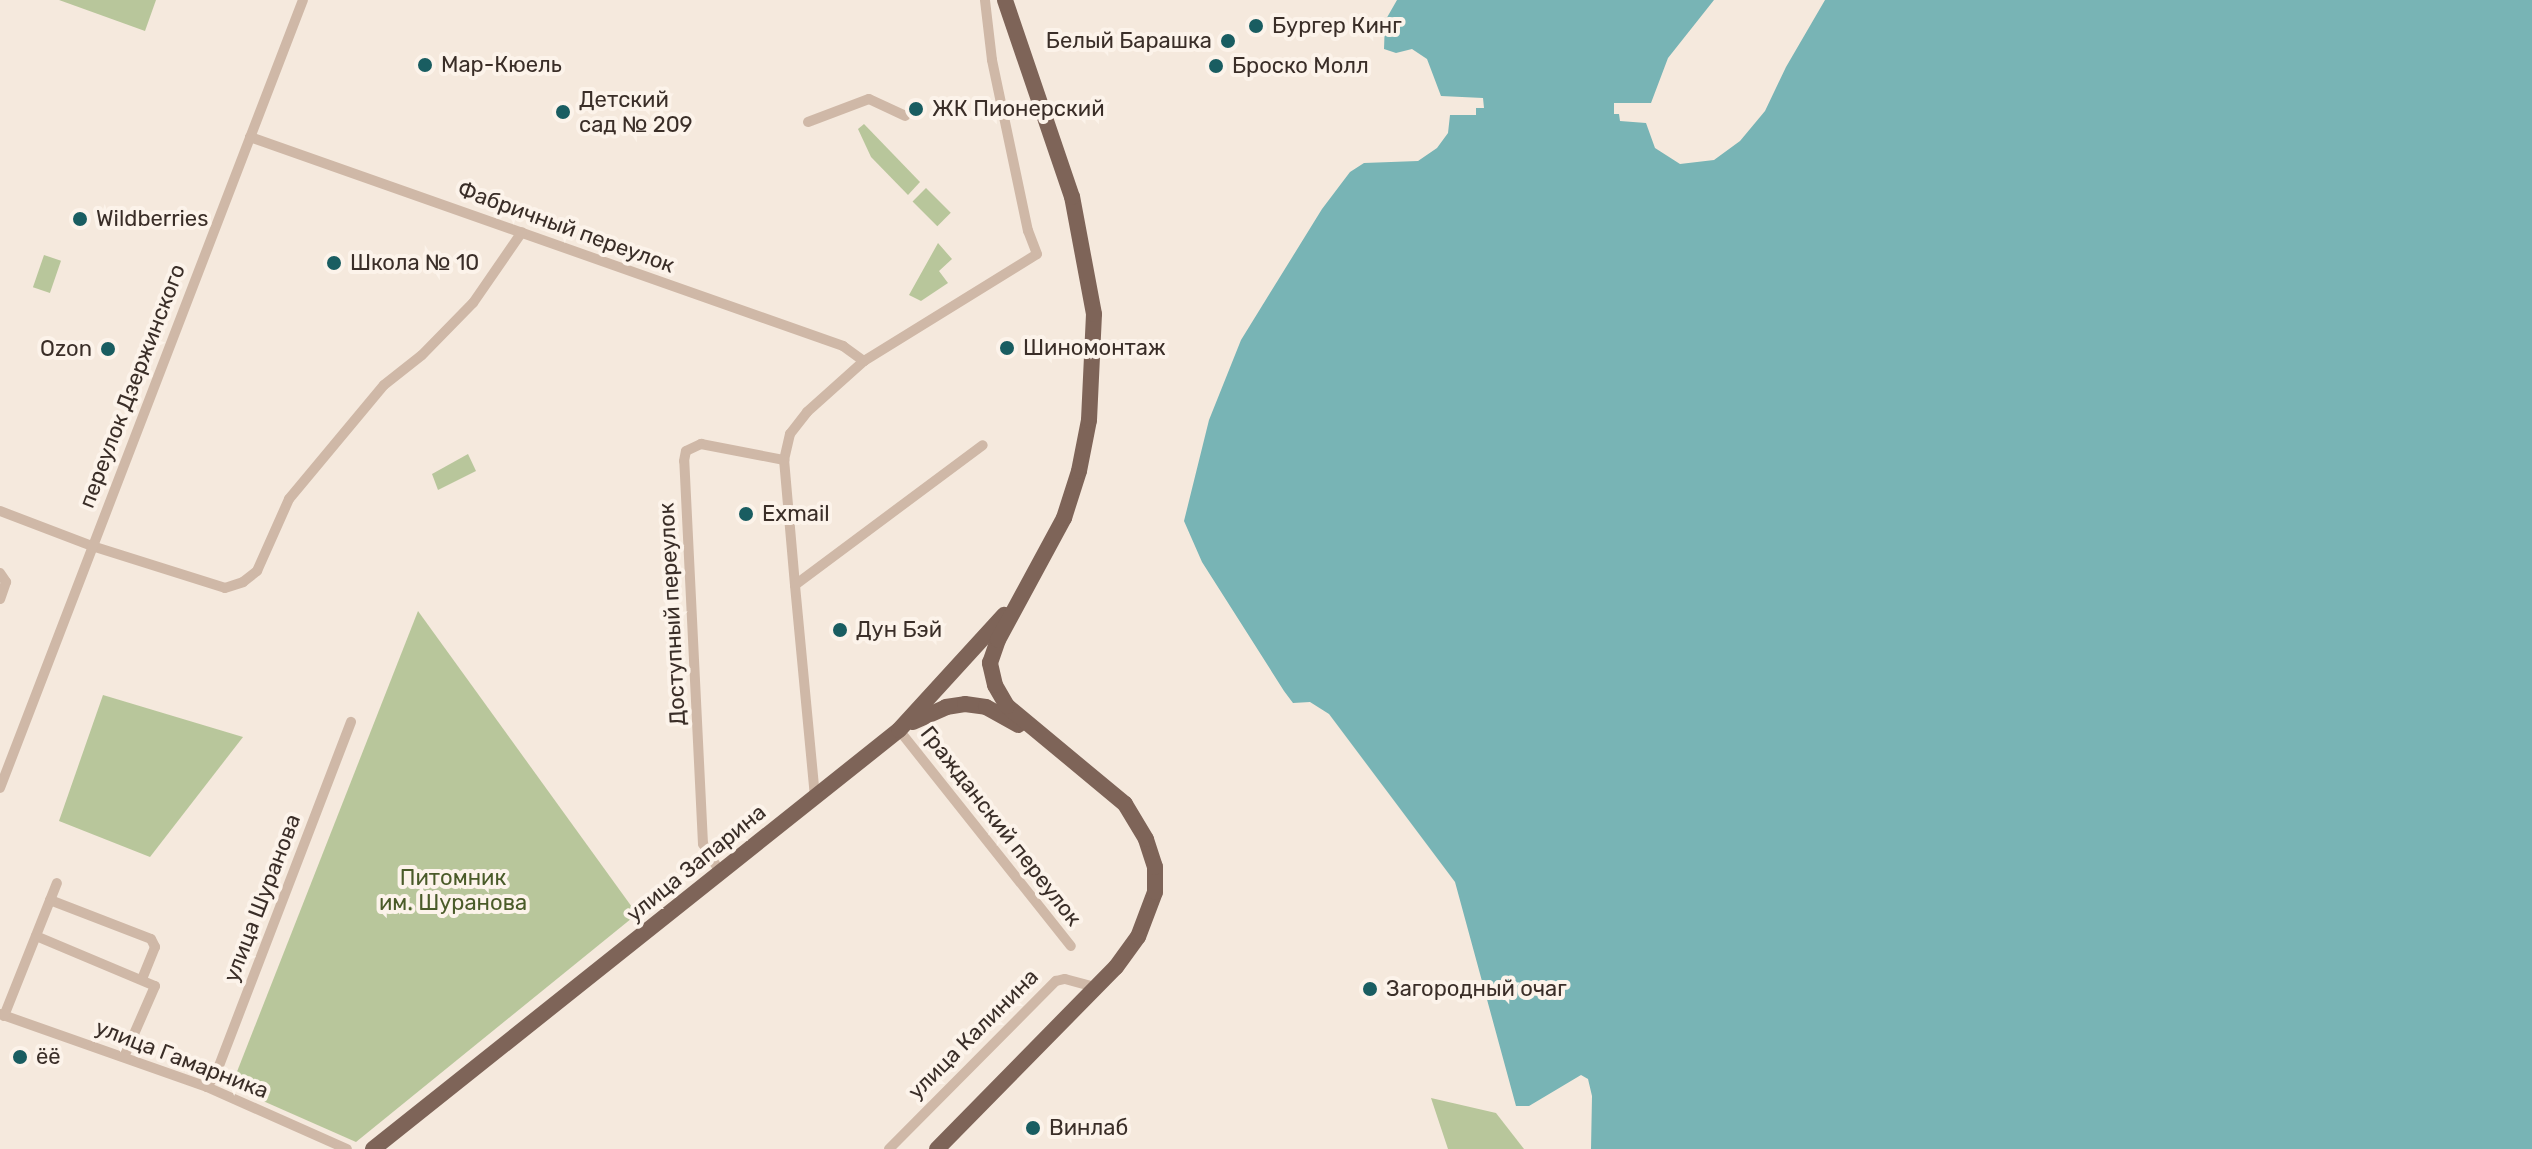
<!DOCTYPE html>
<meta charset="utf-8">
<style>
body{margin:0}
#map{position:relative;width:2532px;height:1149px;overflow:hidden;background:#f5e9dd;font-family:Rubik,sans-serif}
div>[style]{position:absolute}
.green>*{inset:0;background:#b8c69b;transform-origin:0 0}
.water>*{inset:0;background:#78b4b5}
.street>*{height:10px;margin:-5px;padding:0 5px;transform-origin:5px;border-radius:5px;background:#cfb8a7}
.primary>*{height:16px;margin:-8px;padding:0 8px;transform-origin:8px;border-radius:8px;background:#7e6458}
.dots>*{width:22px;height:22px;translate:-50% -50%;box-sizing:border-box;border:4px solid #fcf3ea;border-radius:50%}
span{translate:-50% -50%;white-space:nowrap;text-align:center;line-height:1.15;-webkit-text-stroke:8px #fcf3ea;paint-order:stroke}
.poi-label{font-size:22px;color:#3a2e28}
.left{translate:0 -50%;text-align:left}
.right{translate:-100% -50%;text-align:right}
.street-label{font-size:22px;color:#3a2e28}
.park-label{font-size:22px;color:#4a5b29}
</style>
<div id="map">
<div class="green">
<i style="clip-path:polygon(59px 0,156px 0,145px 31px)"></i>
<i style="clip-path:polygon(864px 124px,920px 182px,908px 195px,871px 157px,858px 129px)"></i>
<i style="left:926px;top:188px;width:35px;height:19px;rotate:45deg"></i>
<i style="clip-path:polygon(938px 243px,952px 259px,939px 271px,948px 283px,921px 301px,909px 295px)"></i>
<i style="left:44px;top:255px;width:18px;height:34px;rotate:19deg"></i>
<i style="clip-path:polygon(468px 454px,476px 471px,438px 490px,432px 474px)"></i>
<i style="clip-path:polygon(418px 611px,637px 914px,356px 1142px,231px 1087px)"></i>
<i style="clip-path:polygon(103px 695px,243px 737px,150px 857px,59px 821px)"></i>
<i style="clip-path:polygon(1431px 1098px,1496px 1113px,1524px 1149px,1448px 1149px)"></i>
</div>
<div class="water">
<i style="clip-path:polygon(1397px 0,1714px 0,1668px 58px,1651px 103px,1614px 103px,1614px 114px,1619px 114px,1620px 121px,1646px 123px,1655px 148px,1680px 164px,1714px 160px,1740px 141px,1765px 111px,1786px 67px,1825px 0,2532px 0,2532px 1149px,1591px 1149px,1592px 1096px,1588px 1079px,1581px 1075px,1529px 1106px,1516px 1106px,1455px 882px,1329px 714px,1310px 702px,1293px 703px,1284px 691px,1202px 562px,1184px 521px,1209px 420px,1241px 340px,1322px 209px,1350px 172px,1364px 163px,1418px 161px,1437px 148px,1448px 133px,1450px 115px,1476px 115px,1476px 108px,1484px 108px,1483px 98px,1441px 96px,1427px 59px,1412px 49px,1396px 53px,1384px 49px,1385px 21px)"></i>
</div>
<div class="street">
<i style="left:808px;top:122px;width:65px;rotate:-20.7deg"></i>
<i style="left:869px;top:99px;width:40px;rotate:25deg"></i>
<i style="left:250px;top:137px;width:629px;rotate:19.41deg"></i>
<i style="left:843px;top:346px;width:26px;rotate:36deg"></i>
<i style="left:0;top:511px;width:98px;rotate:20.8deg"></i>
<i style="left:92px;top:546px;width:139px;rotate:17.5deg"></i>
<i style="left:225px;top:588px;width:19px;rotate:-18deg"></i>
<i style="left:243px;top:582px;width:18px;rotate:-38deg"></i>
<i style="left:257px;top:571px;width:79px;rotate:-66deg"></i>
<i style="left:289px;top:499px;width:148px;rotate:-50.2deg"></i>
<i style="left:384px;top:385px;width:48px;rotate:-38.3deg"></i>
<i style="left:422px;top:355px;width:73px;rotate:-45.6deg"></i>
<i style="left:473px;top:303px;width:86px;rotate:-55.4deg"></i>
<i style="left:0;top:573px;width:11px;rotate:56deg"></i>
<i style="left:6px;top:582px;width:18px;rotate:109deg"></i>
<i style="left:795px;top:585px;width:125px;rotate:-95deg"></i>
<i style="left:784px;top:460px;width:27px;rotate:-77deg"></i>
<i style="left:790px;top:434px;width:28px;rotate:-52deg"></i>
<i style="left:807px;top:412px;width:76px;rotate:-41.8deg"></i>
<i style="left:864px;top:361px;width:203px;rotate:-31.7deg"></i>
<i style="left:1037px;top:254px;width:25px;rotate:-111deg"></i>
<i style="left:1028px;top:231px;width:175px;rotate:-101.9deg"></i>
<i style="left:992px;top:60px;width:60px;rotate:-96.7deg"></i>
<i style="left:899px;top:730px;width:276px;rotate:51.5deg"></i>
<i style="left:0;top:788px;width:844px;rotate:-68.97deg"></i>
<i style="left:815px;top:797px;width:213px;rotate:-95.4deg"></i>
<i style="left:795px;top:585px;width:234px;rotate:-36.7deg"></i>
<i style="left:720px;top:872px;width:33px;rotate:-121deg"></i>
<i style="left:703px;top:844px;width:383px;rotate:-92.8deg"></i>
<i style="left:684px;top:461px;width:10px;rotate:-79deg"></i>
<i style="left:686px;top:451px;width:17px;rotate:-25deg"></i>
<i style="left:701px;top:444px;width:85px;rotate:10.9deg"></i>
<i style="left:50px;top:900px;width:108px;rotate:21.1deg"></i>
<i style="left:151px;top:939px;width:9px;rotate:63deg"></i>
<i style="left:155px;top:947px;width:35px;rotate:112deg"></i>
<i style="left:36px;top:936px;width:129px;rotate:22.8deg"></i>
<i style="left:155px;top:986px;width:77px;rotate:113.6deg"></i>
<i style="left:0;top:1014px;width:219px;rotate:19.4deg"></i>
<i style="left:207px;top:1087px;width:153px;rotate:23.9deg"></i>
<i style="left:4px;top:1016px;width:143px;rotate:-68.3deg"></i>
<i style="left:207px;top:1087px;width:19px;rotate:-58deg"></i>
<i style="left:217px;top:1071px;width:374px;rotate:-69deg"></i>
<i style="left:889px;top:1149px;width:237px;rotate:-45.2deg"></i>
<i style="left:1056px;top:981px;width:9px;rotate:-13deg"></i>
<i style="left:1065px;top:979px;width:34px;rotate:15deg"></i>
</div>
<div class="primary">
<i style="left:913px;top:722px;width:36px;rotate:-24deg"></i>
<i style="left:946px;top:707px;width:19px;rotate:-9deg"></i>
<i style="left:965px;top:704px;width:21px;rotate:8deg"></i>
<i style="left:986px;top:707px;width:37px;rotate:29deg"></i>
<i style="left:373px;top:1149px;width:672px;rotate:-38.54deg"></i>
<i style="left:899px;top:730px;width:156px;rotate:-47.6deg"></i>
<i style="left:937px;top:1149px;width:255px;rotate:-45.5deg"></i>
<i style="left:1116px;top:967px;width:37px;rotate:-54deg"></i>
<i style="left:1138px;top:937px;width:48px;rotate:-69.3deg"></i>
<i style="left:1155px;top:892px;width:25px;rotate:-90deg"></i>
<i style="left:1155px;top:867px;width:29px;rotate:-108deg"></i>
<i style="left:1146px;top:839px;width:41px;rotate:-121deg"></i>
<i style="left:1125px;top:804px;width:153px;rotate:-140.3deg"></i>
<i style="left:1007px;top:706px;width:24px;rotate:-120deg"></i>
<i style="left:995px;top:685px;width:23px;rotate:-103deg"></i>
<i style="left:990px;top:663px;width:24px;rotate:-71deg"></i>
<i style="left:998px;top:640px;width:139px;rotate:-61.6deg"></i>
<i style="left:1064px;top:518px;width:49px;rotate:-72.3deg"></i>
<i style="left:1079px;top:471px;width:52px;rotate:-78.9deg"></i>
<i style="left:1089px;top:420px;width:106px;rotate:-87.3deg"></i>
<i style="left:1094px;top:314px;width:119px;rotate:-100.6deg"></i>
<i style="left:1072px;top:197px;width:208px;rotate:-108.8deg"></i>
</div>
<div class="dots">
<i style="left:1256px;top:26px;background:#195d61"></i>
<i style="left:1228px;top:41px;background:#195d61"></i>
<i style="left:425px;top:65px;background:#195d61"></i>
<i style="left:1216px;top:66px;background:#195d61"></i>
<i style="left:916px;top:109px;background:#195d61"></i>
<i style="left:563px;top:112px;background:#195d61"></i>
<i style="left:80px;top:219px;background:#195d61"></i>
<i style="left:334px;top:263px;background:#195d61"></i>
<i style="left:1007px;top:348px;background:#195d61"></i>
<i style="left:108px;top:349px;background:#195d61"></i>
<i style="left:746px;top:514px;background:#195d61"></i>
<i style="left:840px;top:630px;background:#195d61"></i>
<i style="left:1370px;top:989px;background:#195d61"></i>
<i style="left:20px;top:1057px;background:#195d61"></i>
<i style="left:1033px;top:1128px;background:#195d61"></i>
</div>
<div class="poi-label">
<span class="left" style="left:1272px;top:26px">Бургер Кинг</span>
<span class="right" style="left:1212px;top:41px">Белый Барашка</span>
<span class="left" style="left:441px;top:65px">Мар-Кюель</span>
<span class="left" style="left:1232px;top:66px">Броско Молл</span>
<span class="left" style="left:579px;top:112px">Детский<br>сад № 209</span>
<span class="left" style="left:932px;top:109px">ЖК Пионерский</span>
<span class="left" style="left:96px;top:219px">Wildberries</span>
<span class="left" style="left:350px;top:263px">Школа № 10</span>
<span class="left" style="left:1023px;top:348px">Шиномонтаж</span>
<span class="right" style="left:92px;top:349px">Ozon</span>
<span class="left" style="left:762px;top:514px">Exmail</span>
<span class="left" style="left:856px;top:630px">Дун Бэй</span>
<span class="left" style="left:1386px;top:989px">Загородный очаг</span>
<span class="left" style="left:36px;top:1057px">ёё</span>
<span class="left" style="left:1049px;top:1128px">Винлаб</span>
</div>
<div class="street-label">
<span style="left:566px;top:227px;rotate:20deg">Фабричный переулок</span>
<span style="left:132px;top:386px;rotate:-69deg">переулок Дзержинского</span>
<span style="left:672px;top:614px;rotate:-93deg">Доступный переулок</span>
<span style="left:1001px;top:826px;rotate:52deg">Гражданский переулок</span>
<span style="left:696px;top:863px;rotate:-39deg">улица Запарина</span>
<span style="left:262px;top:898px;rotate:-69deg">улица Шуранова</span>
<span style="left:973px;top:1034px;rotate:-45deg">улица Калинина</span>
<span style="left:182px;top:1059px;rotate:21deg">улица Гамарника</span>
</div>
<div class="park-label">
<span style="left:453px;top:890px">Питомник<br>им. Шуранова</span>
</div>
</div>
